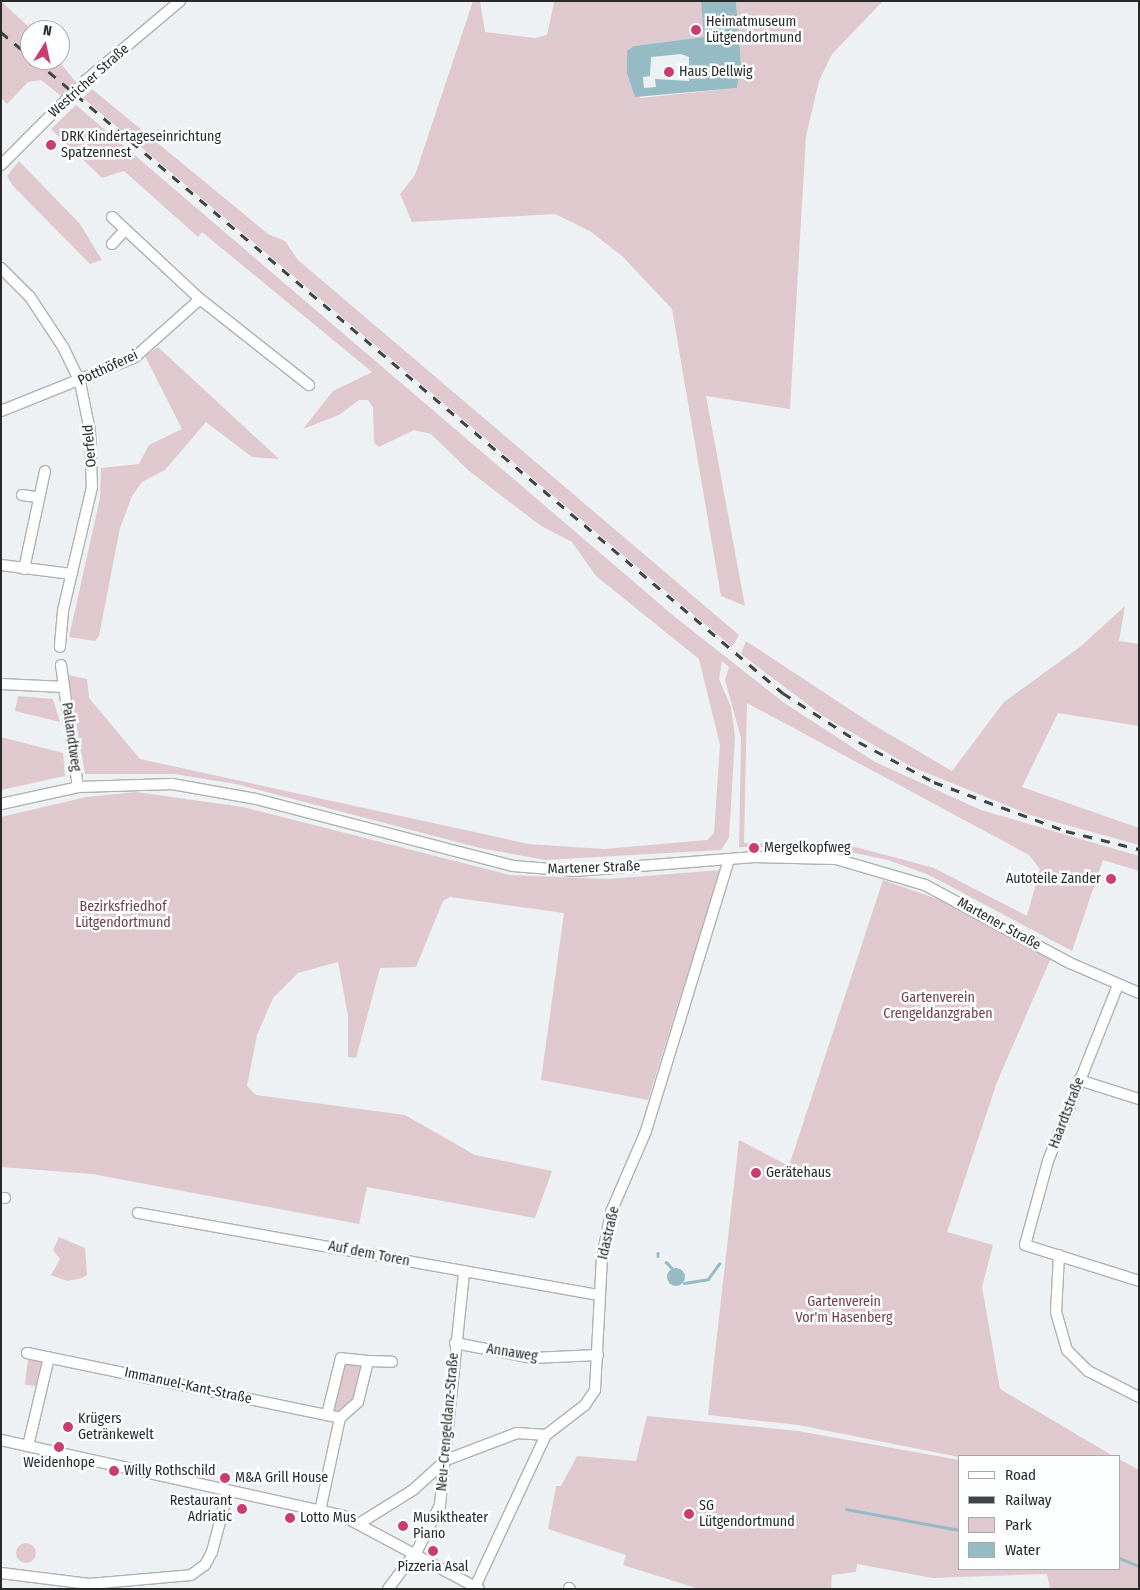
<!DOCTYPE html>
<meta charset="utf-8">
<style>
body{margin:0}
#map{position:relative;width:1140px;height:1590px;overflow:hidden;background:#edf1f3;font-family:"Fira Sans Condensed",sans-serif}
div>[style]{position:absolute}
.green>*{inset:0;background:#e0c9ce;transform-origin:0 0}
.round{border-radius:50%}
.water>*{inset:0;background:#95bbc5}
.stream>*{height:2.5px;margin:-1.25px;padding:0 1.25px;transform-origin:1.25px;border-radius:1.25px;background:#95bbc5}
.roads{filter:drop-shadow(1px 0 #aeb2b3) drop-shadow(-1px 0 #aeb2b3) drop-shadow(0 1px #aeb2b3) drop-shadow(0 -1px #aeb2b3)}
.minor>*{height:10px;margin:-5px;padding:0 5px;transform-origin:5px;border-radius:5px;background:#fff}
.rail>*{height:2.5px;margin-top:-1.25px;transform-origin:0;background:repeating-linear-gradient(90deg,#414444 0 9px,transparent 0 18px)}
.dots>*{width:14px;height:14px;translate:-50% -50%;box-sizing:border-box;border:2px solid #fcfeff;border-radius:50%}
span{translate:-50% -50%;white-space:nowrap;text-align:center;line-height:1.15;-webkit-text-stroke:5px #fcfeff;paint-order:stroke}
.poi-label{font-size:14px;color:#282a2a}
.left{translate:0 -50%;text-align:left}
.right{translate:-100% -50%;text-align:right}
.street-label{font-size:14px;color:#282a2a}
.park-label{font-size:14px;color:#713e4d}
.frame{position:absolute;inset:0;border:2px solid #282a2a;pointer-events:none}
.legend{position:absolute;left:958px;top:1455px;width:162px;height:115px;box-sizing:border-box;background:#fcfeff;border:1px solid #a7a9aa;margin:0;padding:6px 9px;list-style:none;font-size:15px;color:#282a2a}
.legend li{display:flex;align-items:center;gap:10px;height:25px}
.legend b{width:25px;border:1px solid #a7a9aa}
.north{position:absolute;left:20px;top:20px;width:50px;height:50px;box-sizing:border-box;background:#fcfeff;border:1px solid #a7a9aa;border-radius:50%;rotate:10deg;font-size:14px;font-weight:700;line-height:20px;text-align:center;color:#282a2a}
.north::after{content:'';display:block;margin:auto;width:18px;height:22px;background:#c93d72;clip-path:polygon(50% 0,100% 100%,50% 72%,0 100%)}
</style>
<div id="map">
<div class="green">
<i style="clip-path:polygon(1px 1px,32px 30px,30px 60px,58px 60px,75px 81px,61px 96px,41px 80px,28px 82px,7px 104px,1px 98px)"></i>
<i style="clip-path:polygon(473px 1px,480px 1px,485px 32px,534px 38px,547px 35px,554px 2px,701px 1px,705px 37px,634px 46px,640px 98px,737px 88px,741px 64px,736px 1px,883px 1px,832px 54px,819px 81px,806px 136px,790px 409px,706px 396px,745px 606px,721px 596px,672px 309px,622px 256px,590px 231px,555px 214px,412px 222px,400px 194px,415px 175px)"></i>
<i style="clip-path:polygon(92px 89px,268px 234px,285px 241px,298px 260px,739px 635px,732px 647px,83px 98px)"></i>
<i style="clip-path:polygon(evenodd,76px 105px,675px 617px,783px 702px,875px 762px,981px 810px,1139px 856px,1139px 871px,1103px 860px,1072px 951px,929px 875px,888px 860px,826px 847px,739px 847px,741px 738px,725px 680px,729px 667px,722px 661px,719px 679px,731px 707px,735px 738px,729px 838px,721px 850px,545px 860px,480px 848px,236px 784px,174px 774px,85px 774px,68px 675px,87px 679px,89px 698px,140px 759px,529px 844px,604px 849px,707px 840px,714px 833px,720px 745px,699px 659px,596px 576px,572px 542px,541px 526px,468px 470px,431px 434px,414px 430px,379px 447px,374px 443px,373px 407px,368px 400px,359px 400px,339px 415px,303px 429px,333px 391px,372px 372px,202px 232px,198px 237px,124px 171px,102px 178px,51px 129px,76px 105px,747px 703px,1029px 855px,1040px 869px,1027px 916px,934px 868px,901px 859px,851px 846px,744px 843px,747px 703px)"></i>
<i style="clip-path:polygon(19px 161px,80px 224px,102px 260px,90px 264px,13px 186px,7px 176px)"></i>
<i style="clip-path:polygon(158px 347px,279px 459px,252px 457px,206px 422px,165px 470px,142px 482px,132px 496px,120px 528px,99px 636px,95px 641px,69px 637px,100px 498px,101px 468px,139px 464px,149px 445px,182px 429px,145px 356px)"></i>
<i style="clip-path:polygon(1125px 606px,1119px 641px,1139px 644px,1139px 726px,1058px 713px,1022px 787px,1139px 828px,1139px 845px,1030px 815px,912px 767px,823px 716px,741px 654px,746px 641px,872px 724px,952px 771px,1004px 702px,1080px 647px)"></i>
<i style="clip-path:polygon(18px 696px,53px 699px,60px 722px,15px 711px)"></i>
<i style="clip-path:polygon(1px 737px,63px 753px,65px 776px,1px 790px)"></i>
<i style="clip-path:polygon(136px 792px,243px 807px,510px 875px,608px 879px,720px 870px,648px 1100px,541px 1080px,564px 913px,450px 897px,443px 901px,416px 967px,380px 968px,356px 1058px,348px 1057px,348px 1016px,338px 962px,298px 973px,273px 998px,257px 1035px,247px 1086px,256px 1095px,405px 1115px,475px 1155px,552px 1171px,535px 1218px,367px 1187px,359px 1224px,92px 1174px,1px 1167px,1px 817px,86px 797px)"></i>
<i style="clip-path:polygon(883px 880px,957px 906px,1051px 958px,997px 1082px,947px 1232px,993px 1245px,982px 1287px,1000px 1389px,1113px 1456px,959px 1457px,798px 1425px,708px 1415px,739px 1140px,789px 1166px)"></i>
<i style="clip-path:polygon(59px 1237px,85px 1248px,87px 1275px,82px 1278px,67px 1281px,51px 1275px,60px 1259px,53px 1250px)"></i>
<i style="left:28px;top:1359px;width:16px;height:26px;rotate:7deg"></i>
<i style="clip-path:polygon(344px 1361px,363px 1364px,357px 1400px,348px 1412px,336px 1413px,332px 1411px)"></i>
<i style="clip-path:polygon(647px 1416px,798px 1431px,959px 1460px,959px 1569px,1119px 1569px,1119px 1459px,1139px 1470px,1139px 1589px,1050px 1589px,1047px 1574px,932px 1578px,857px 1564px,856px 1572px,832px 1575px,831px 1589px,699px 1589px,623px 1565px,626px 1555px,548px 1529px,556px 1486px,561px 1486px,577px 1456px,636px 1461px)"></i>
<i class="round" style="left:16px;top:1543px;width:20px;height:20px"></i>
</div>
<div class="water">
<i style="clip-path:polygon(evenodd,701px 1px,736px 1px,741px 64px,737px 88px,635px 97px,627px 73px,627px 51px,634px 46px,704px 37px,701px 1px,681px 54px,689px 57px,689px 81px,655px 79px,656px 87px,644px 88px,643px 77px,650px 76px,651px 57px,681px 54px)"></i>
<i class="round" style="left:667px;top:1268px;width:18px;height:18px"></i>
</div>
<div class="stream">
<i style="left:658px;top:1253px;width:3px;rotate:90deg"></i>
<i style="left:666px;top:1262px;width:8px;rotate:45deg"></i>
<i style="left:684px;top:1283px;width:24px;rotate:-9deg"></i>
<i style="left:708px;top:1279px;width:19px;rotate:-54deg"></i>
<i style="left:846px;top:1509px;width:115px;rotate:10.5deg"></i>
<i style="left:1119px;top:1558px;width:22px;rotate:22deg"></i>
</div>
<div class="roads">
<div class="minor">
<i style="left:1px;top:165px;width:119px;rotate:-45deg"></i>
<i style="left:85px;top:81px;width:124px;rotate:-40.1deg"></i>
<i style="left:112px;top:217px;width:120px;rotate:43deg"></i>
<i style="left:200px;top:299px;width:139px;rotate:38.3deg"></i>
<i style="left:112px;top:244px;width:19px;rotate:-47deg"></i>
<i style="left:1px;top:268px;width:41px;rotate:45deg"></i>
<i style="left:30px;top:297px;width:60px;rotate:56.6deg"></i>
<i style="left:63px;top:347px;width:39px;rotate:64deg"></i>
<i style="left:80px;top:382px;width:50px;rotate:78.5deg"></i>
<i style="left:90px;top:431px;width:56px;rotate:88deg"></i>
<i style="left:92px;top:487px;width:127px;rotate:103.2deg"></i>
<i style="left:63px;top:611px;width:36px;rotate:95deg"></i>
<i style="left:1px;top:411px;width:144px;rotate:-21.9deg"></i>
<i style="left:135px;top:357px;width:87px;rotate:-41.7deg"></i>
<i style="left:22px;top:495px;width:15px;rotate:8deg"></i>
<i style="left:1px;top:565px;width:71px;rotate:7.3deg"></i>
<i style="left:24px;top:569px;width:100px;rotate:-77.9deg"></i>
<i style="left:61px;top:665px;width:123px;rotate:82.1deg"></i>
<i style="left:1px;top:684px;width:63px;rotate:2.7deg"></i>
<i style="left:1px;top:804px;width:79px;rotate:-12.4deg"></i>
<i style="left:78px;top:787px;width:94px;rotate:-1.8deg"></i>
<i style="left:172px;top:784px;width:85px;rotate:10.1deg"></i>
<i style="left:256px;top:799px;width:266px;rotate:14.6deg"></i>
<i style="left:513px;top:866px;width:63px;rotate:4.5deg"></i>
<i style="left:576px;top:871px;width:179px;rotate:-4.5deg"></i>
<i style="left:754px;top:857px;width:82px;rotate:1.4deg"></i>
<i style="left:836px;top:859px;width:93px;rotate:16.3deg"></i>
<i style="left:925px;top:885px;width:165px;rotate:28.3deg"></i>
<i style="left:1070px;top:963px;width:75px;rotate:23.5deg"></i>
<i style="left:1118px;top:985px;width:189px;rotate:111.7deg"></i>
<i style="left:1048px;top:1161px;width:87px;rotate:105.3deg"></i>
<i style="left:1025px;top:1245px;width:120px;rotate:17.5deg"></i>
<i style="left:1079px;top:1080px;width:63px;rotate:17.6deg"></i>
<i style="left:1px;top:1198px;width:4px"></i>
<i style="left:138px;top:1213px;width:469px;rotate:10.1deg"></i>
<i style="left:1059px;top:1255px;width:57px;rotate:93deg"></i>
<i style="left:1056px;top:1312px;width:40px;rotate:74deg"></i>
<i style="left:1067px;top:1350px;width:30px;rotate:45deg"></i>
<i style="left:1088px;top:1371px;width:57px;rotate:27deg"></i>
<i style="left:455px;top:1343px;width:78px;rotate:11deg"></i>
<i style="left:532px;top:1358px;width:66px;rotate:-2.6deg"></i>
<i style="left:27px;top:1353px;width:320px;rotate:11.7deg"></i>
<i style="left:340px;top:1418px;width:24px;rotate:-42deg"></i>
<i style="left:358px;top:1402px;width:42px;rotate:-76.3deg"></i>
<i style="left:368px;top:1361px;width:27px;rotate:-174deg"></i>
<i style="left:341px;top:1358px;width:59px;rotate:103.8deg"></i>
<i style="left:368px;top:1361px;width:24px;rotate:2deg"></i>
<i style="left:1px;top:1440px;width:350px;rotate:12.5deg"></i>
<i style="left:343px;top:1516px;width:154px;rotate:28.2deg"></i>
<i style="left:28px;top:1446px;width:91px;rotate:-76.7deg"></i>
<i style="left:320px;top:1511px;width:95px;rotate:-77.9deg"></i>
<i style="left:360px;top:1523px;width:62px;rotate:-31.9deg"></i>
<i style="left:413px;top:1490px;width:45px;rotate:-42.3deg"></i>
<i style="left:446px;top:1460px;width:76px;rotate:-20.8deg"></i>
<i style="left:517px;top:1433px;width:29px;rotate:4deg"></i>
<i style="left:1px;top:1573px;width:89px;rotate:7.1deg"></i>
<i style="left:89px;top:1584px;width:102px;rotate:-5deg"></i>
<i style="left:191px;top:1575px;width:17px;rotate:-36deg"></i>
<i style="left:205px;top:1565px;width:15px;rotate:-62deg"></i>
<i style="left:212px;top:1552px;width:63px;rotate:-75.3deg"></i>
<i style="left:475px;top:1587px;width:168px;rotate:-65deg"></i>
<i style="left:546px;top:1435px;width:49px;rotate:-37.6deg"></i>
<i style="left:585px;top:1405px;width:18px;rotate:-56deg"></i>
<i style="left:595px;top:1390px;width:132px;rotate:-87deg"></i>
<i style="left:602px;top:1258px;width:47px;rotate:-78.9deg"></i>
<i style="left:611px;top:1212px;width:88px;rotate:-66.6deg"></i>
<i style="left:646px;top:1131px;width:284px;rotate:-73deg"></i>
<i style="left:569px;top:1588px;width:1px;rotate:45deg"></i>
<i style="left:388px;top:1589px;width:50px;rotate:-53.1deg"></i>
<i style="left:418px;top:1549px;width:49px;rotate:-63.4deg"></i>
<i style="left:440px;top:1505px;width:235px;rotate:-84.1deg"></i>
</div>
</div>
<div class="rail">
<i style="left:1px;top:32px;width:38px;rotate:40deg"></i>
<i style="left:35px;top:60px;width:980px;rotate:40.24deg"></i>
<i style="left:783px;top:693px;width:90px;rotate:32.8deg"></i>
<i style="left:859px;top:742px;width:85px;rotate:28.1deg"></i>
<i style="left:934px;top:782px;width:141px;rotate:20.4deg"></i>
<i style="left:1066px;top:831px;width:75px;rotate:13.9deg"></i>
</div>
<div class="dots">
<i style="left:696px;top:30px;background:#c93d72"></i>
<i style="left:669px;top:72px;background:#c93d72"></i>
<i style="left:51px;top:145px;background:#c93d72"></i>
<i style="left:754px;top:848px;background:#c93d72"></i>
<i style="left:1111px;top:879px;background:#c93d72"></i>
<i style="left:756px;top:1173px;background:#c93d72"></i>
<i style="left:68px;top:1427px;background:#c93d72"></i>
<i style="left:59px;top:1447px;background:#c93d72"></i>
<i style="left:114px;top:1471px;background:#c93d72"></i>
<i style="left:225px;top:1478px;background:#c93d72"></i>
<i style="left:242px;top:1509px;background:#c93d72"></i>
<i style="left:689px;top:1514px;background:#c93d72"></i>
<i style="left:290px;top:1518px;background:#c93d72"></i>
<i style="left:403px;top:1526px;background:#c93d72"></i>
<i style="left:433px;top:1551px;background:#c93d72"></i>
</div>
<div class="poi-label">
<span class="left" style="left:706px;top:30px">Heimatmuseum<br>Lütgendortmund</span>
<span class="left" style="left:679px;top:72px">Haus Dellwig</span>
<span class="left" style="left:61px;top:145px">DRK Kindertageseinrichtung<br>Spatzennest</span>
<span class="left" style="left:764px;top:848px">Mergelkopfweg</span>
<span class="right" style="left:1101px;top:879px">Autoteile Zander</span>
<span class="left" style="left:766px;top:1173px">Gerätehaus</span>
<span class="left" style="left:78px;top:1427px">Krügers<br>Getränkewelt</span>
<span style="left:59px;top:1463px">Weidenhope</span>
<span class="left" style="left:124px;top:1471px">Willy Rothschild</span>
<span class="left" style="left:235px;top:1478px">M&amp;A Grill House</span>
<span class="right" style="left:232px;top:1509px">Restaurant<br>Adriatic</span>
<span class="left" style="left:699px;top:1514px">SG<br>Lütgendortmund</span>
<span class="left" style="left:300px;top:1518px">Lotto Mus</span>
<span class="left" style="left:413px;top:1526px">Musiktheater<br>Piano</span>
<span style="left:433px;top:1567px">Pizzeria Asal</span>
</div>
<div class="street-label">
<span style="left:89px;top:81px;rotate:-42deg">Westricher Straße</span>
<span style="left:108px;top:368px;rotate:-25deg">Potthöferei</span>
<span style="left:90px;top:446px;rotate:-95deg">Oerfeld</span>
<span style="left:71px;top:737px;rotate:82deg">Pallandtweg</span>
<span style="left:594px;top:868px;rotate:-2deg">Martener Straße</span>
<span style="left:999px;top:924px;rotate:29deg">Martener Straße</span>
<span style="left:1067px;top:1113px;rotate:-69deg">Haardtstraße</span>
<span style="left:609px;top:1233px;rotate:-77deg">Idastraße</span>
<span style="left:369px;top:1254px;rotate:11deg">Auf dem Toren</span>
<span style="left:512px;top:1353px;rotate:9deg">Annaweg</span>
<span style="left:188px;top:1386px;rotate:12deg">Immanuel-Kant-Straße</span>
<span style="left:448px;top:1422px;rotate:-85deg">Neu-Crengeldanz-Straße</span>
</div>
<div class="park-label">
<span style="left:123px;top:915px">Bezirksfriedhof<br>Lütgendortmund</span>
<span style="left:938px;top:1006px">Gartenverein<br>Crengeldanzgraben</span>
<span style="left:844px;top:1310px">Gartenverein<br>Vor'm Hasenberg</span>
</div>
<div class="frame"></div>
<ul class="legend">
<li><b style="height:6px;background:#fff"></b>Road</li>
<li><b style="height:6px;background:#414444"></b>Railway</li>
<li><b style="height:14px;background:#e0c9ce"></b>Park</li>
<li><b style="height:14px;background:#95bbc5"></b>Water</li>
</ul>
<div class="north">N</div>
</div>
